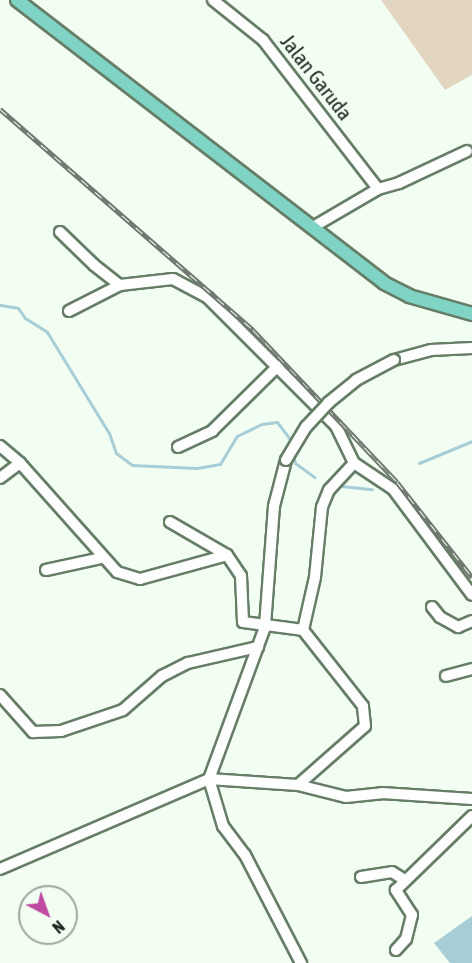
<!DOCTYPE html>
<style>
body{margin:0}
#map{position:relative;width:472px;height:963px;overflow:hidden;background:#f3fef3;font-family:"Asap Condensed",sans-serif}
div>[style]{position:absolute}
.green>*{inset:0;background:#e3d6c1}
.water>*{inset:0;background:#a7ced7}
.stream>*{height:3px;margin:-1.5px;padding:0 1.5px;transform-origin:1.5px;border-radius:1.5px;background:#a7ced7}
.roads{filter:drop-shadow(2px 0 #667d66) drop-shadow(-2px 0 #667d66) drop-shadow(0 2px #667d66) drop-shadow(0 -2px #667d66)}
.minor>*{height:10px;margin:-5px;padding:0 5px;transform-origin:5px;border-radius:5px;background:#fff}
.major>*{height:12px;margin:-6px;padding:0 6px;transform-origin:6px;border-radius:6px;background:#80d4c6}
.rail>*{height:5px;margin-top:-2.5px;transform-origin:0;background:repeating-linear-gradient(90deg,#f3fef3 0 9px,#707a70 0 18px);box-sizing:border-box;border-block:2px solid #707a70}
.bridges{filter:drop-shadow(2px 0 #667d66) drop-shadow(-2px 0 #667d66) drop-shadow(0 2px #667d66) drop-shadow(0 -2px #667d66)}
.minor-bridge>*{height:10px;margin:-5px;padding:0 5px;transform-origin:5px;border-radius:5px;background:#fff}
span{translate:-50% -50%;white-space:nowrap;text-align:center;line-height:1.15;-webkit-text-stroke:4.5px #f3fef3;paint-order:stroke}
.street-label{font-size:21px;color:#1b241b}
.north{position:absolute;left:18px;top:885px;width:60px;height:60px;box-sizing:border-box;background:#f3fef3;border:2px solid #9da79d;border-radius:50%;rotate:139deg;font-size:16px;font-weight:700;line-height:24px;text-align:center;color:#1b241b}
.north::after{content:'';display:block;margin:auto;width:21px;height:27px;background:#bf4aa1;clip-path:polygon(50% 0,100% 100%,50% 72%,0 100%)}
</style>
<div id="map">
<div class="green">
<i style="clip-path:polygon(381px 0,472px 0,472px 75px,445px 90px)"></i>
</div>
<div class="water">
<i style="clip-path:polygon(472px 916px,472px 963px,450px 963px,434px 943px)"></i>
</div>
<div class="stream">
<i style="left:0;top:305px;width:18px;rotate:9deg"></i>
<i style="left:18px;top:308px;width:12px;rotate:55deg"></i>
<i style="left:25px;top:318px;width:26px;rotate:32deg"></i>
<i style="left:47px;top:332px;width:119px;rotate:58.5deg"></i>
<i style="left:109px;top:433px;width:21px;rotate:71deg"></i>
<i style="left:116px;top:453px;width:20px;rotate:37deg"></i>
<i style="left:132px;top:465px;width:65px;rotate:2.6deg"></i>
<i style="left:197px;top:468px;width:23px;rotate:-10deg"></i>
<i style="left:220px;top:464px;width:33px;rotate:-59deg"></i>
<i style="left:237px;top:436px;width:28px;rotate:-26deg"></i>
<i style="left:262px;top:424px;width:15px;rotate:-8deg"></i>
<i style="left:277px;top:422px;width:25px;rotate:53deg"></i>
<i style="left:293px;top:455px;width:8px;rotate:76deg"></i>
<i style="left:295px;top:463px;width:24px;rotate:36deg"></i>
<i style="left:419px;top:463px;width:57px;rotate:-22.5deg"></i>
<i style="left:341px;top:486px;width:31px;rotate:6deg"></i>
</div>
<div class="roads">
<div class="minor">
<i style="left:213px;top:0;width:64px;rotate:38.7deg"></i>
<i style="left:263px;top:40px;width:188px;rotate:52.3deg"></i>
<i style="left:313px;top:227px;width:75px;rotate:-30.3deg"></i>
<i style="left:378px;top:189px;width:22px;rotate:-16deg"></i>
<i style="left:399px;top:183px;width:75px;rotate:-25.2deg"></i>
<i style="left:60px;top:232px;width:47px;rotate:44.1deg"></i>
<i style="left:94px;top:265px;width:33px;rotate:38deg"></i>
<i style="left:120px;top:285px;width:53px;rotate:-6.5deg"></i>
<i style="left:173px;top:279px;width:40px;rotate:28deg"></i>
<i style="left:208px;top:298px;width:181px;rotate:45deg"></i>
<i style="left:336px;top:426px;width:41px;rotate:64.1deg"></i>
<i style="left:69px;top:311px;width:57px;rotate:-27deg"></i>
<i style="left:394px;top:360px;width:38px;rotate:-15deg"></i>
<i style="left:431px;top:350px;width:41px;rotate:-2.8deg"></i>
<i style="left:0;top:446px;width:26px;rotate:40deg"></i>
<i style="left:20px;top:463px;width:146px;rotate:48.3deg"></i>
<i style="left:117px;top:572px;width:24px;rotate:17deg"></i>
<i style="left:140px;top:579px;width:90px;rotate:-15.4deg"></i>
<i style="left:227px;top:555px;width:25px;rotate:56deg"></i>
<i style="left:241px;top:576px;width:46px;rotate:87.5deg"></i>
<i style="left:243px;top:622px;width:61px;rotate:7.6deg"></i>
<i style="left:303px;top:630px;width:54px;rotate:-77.2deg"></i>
<i style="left:315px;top:577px;width:70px;rotate:-84.3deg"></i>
<i style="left:322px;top:507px;width:18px;rotate:-68deg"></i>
<i style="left:329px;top:490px;width:37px;rotate:-47deg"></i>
<i style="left:354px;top:463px;width:47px;rotate:33.7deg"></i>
<i style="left:393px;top:489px;width:132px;rotate:53.3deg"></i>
<i style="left:178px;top:447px;width:38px;rotate:-25deg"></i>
<i style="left:212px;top:431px;width:93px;rotate:-44.6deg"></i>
<i style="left:286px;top:460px;width:48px;rotate:104.6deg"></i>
<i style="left:274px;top:506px;width:121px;rotate:94.3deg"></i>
<i style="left:265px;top:627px;width:162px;rotate:110.2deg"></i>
<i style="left:209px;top:779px;width:49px;rotate:73.4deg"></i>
<i style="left:223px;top:826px;width:36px;rotate:53deg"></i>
<i style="left:245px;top:855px;width:122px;rotate:62.6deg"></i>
<i style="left:0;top:478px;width:25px;rotate:-37deg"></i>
<i style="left:170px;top:522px;width:66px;rotate:30.1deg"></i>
<i style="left:46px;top:570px;width:56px;rotate:-12.3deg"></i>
<i style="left:432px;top:607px;width:13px;rotate:51deg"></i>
<i style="left:440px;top:617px;width:21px;rotate:29deg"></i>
<i style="left:458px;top:627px;width:15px;rotate:-23deg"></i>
<i style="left:446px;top:676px;width:27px;rotate:-15deg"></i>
<i style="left:0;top:695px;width:50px;rotate:48.3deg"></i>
<i style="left:33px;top:732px;width:28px;rotate:-2deg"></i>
<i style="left:61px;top:731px;width:65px;rotate:-18.7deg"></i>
<i style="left:123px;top:710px;width:52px;rotate:-41.1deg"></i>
<i style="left:162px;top:676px;width:29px;rotate:-27deg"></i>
<i style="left:188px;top:663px;width:72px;rotate:-12.9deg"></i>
<i style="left:298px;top:785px;width:89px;rotate:-41.4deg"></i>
<i style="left:365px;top:726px;width:20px;rotate:-96deg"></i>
<i style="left:363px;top:706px;width:97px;rotate:-128.3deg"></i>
<i style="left:0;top:869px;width:228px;rotate:-23.3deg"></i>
<i style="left:209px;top:779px;width:89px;rotate:3.9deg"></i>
<i style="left:298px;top:785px;width:49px;rotate:14deg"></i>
<i style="left:346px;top:797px;width:36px;rotate:-6deg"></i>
<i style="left:382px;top:793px;width:90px;rotate:3.8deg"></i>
<i style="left:361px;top:877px;width:31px;rotate:-9deg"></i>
<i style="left:392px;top:872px;width:15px;rotate:32deg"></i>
<i style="left:396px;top:950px;width:15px;rotate:-48deg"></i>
<i style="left:406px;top:939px;width:25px;rotate:-76deg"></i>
<i style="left:412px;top:915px;width:30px;rotate:-123deg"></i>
<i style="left:396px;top:890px;width:106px;rotate:-44.2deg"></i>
</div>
<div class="major">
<i style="left:17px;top:0;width:463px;rotate:37.6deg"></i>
<i style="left:384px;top:283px;width:28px;rotate:27deg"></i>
<i style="left:409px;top:296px;width:66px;rotate:15.9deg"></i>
</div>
</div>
<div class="rail">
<i style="left:0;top:109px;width:336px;rotate:41.1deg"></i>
<i style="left:253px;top:330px;width:209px;rotate:46.5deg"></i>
<i style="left:397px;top:482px;width:121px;rotate:51.7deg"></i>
</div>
<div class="bridges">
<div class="minor-bridge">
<i style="left:286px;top:460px;width:39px;rotate:-59deg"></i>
<i style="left:306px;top:427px;width:33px;rotate:-47deg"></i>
<i style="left:328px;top:403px;width:36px;rotate:-39deg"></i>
<i style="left:356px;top:380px;width:43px;rotate:-27.8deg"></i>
</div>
</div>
<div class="street-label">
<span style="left:317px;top:77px;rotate:52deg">Jalan Garuda</span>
</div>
<div class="north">N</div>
</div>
